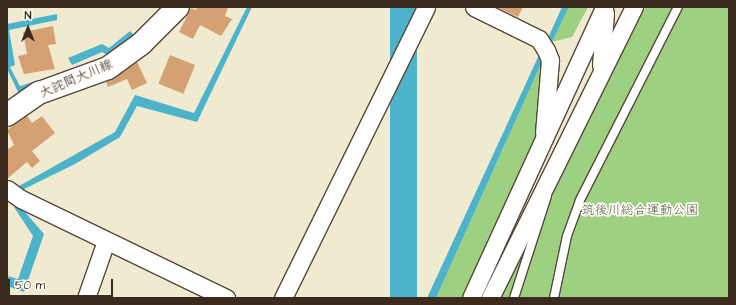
<!DOCTYPE html>
<meta charset="utf-8">
<style>
body{margin:0}
#map{position:relative;width:736px;height:305px;overflow:hidden;background:#f0ead1;font-family:"Architects Daughter","Klee One",sans-serif}
div>[style]{position:absolute}
.green>*{inset:0;background:#9dd181}
.water>*{inset:0;background:#4cb3cb;transform-origin:0 0}
.stream>*{height:4px;margin:-2px;padding:0 2px;transform-origin:2px;border-radius:2px;background:#4cb3cb}
.building>*{inset:0;background:#d6a172;transform-origin:0 0}
.roads{filter:drop-shadow(1px 0 #564739) drop-shadow(-1px 0 #564739) drop-shadow(0 1px #564739) drop-shadow(0 -1px #564739)}
.service>*{height:8px;margin:-4px;padding:0 4px;transform-origin:4px;border-radius:4px;background:#fff}
.minor>*{height:17px;margin:-8.5px;padding:0 8.5px;transform-origin:8.5px;border-radius:8.5px;background:#fff}
.secondary>*{height:22px;margin:-11px;padding:0 11px;transform-origin:11px;border-radius:11px;background:#fff}
span{translate:-50% -50%;white-space:nowrap;text-align:center;line-height:1.15;-webkit-text-stroke:3.5px #fdfcf7;paint-order:stroke}
.street-label{font-size:13px;color:#3b2a1e}
.park-label{font-size:13px;color:#585c3c}
.frame{position:absolute;inset:0;border:8px solid #3b2a1e;pointer-events:none}
.north{position:absolute;left:8px;top:8px;width:40px;height:40px;-webkit-text-stroke:3px #fdfcf7;paint-order:stroke;rotate:0deg;font-size:11px;font-weight:700;line-height:16px;text-align:center;color:#3b2a1e}
.north::after{content:'';display:block;margin:auto;width:14px;height:18px;background:#3b2a1e;clip-path:polygon(50% 0,100% 100%,50% 72%,0 100%)}
.scale{position:absolute;left:8px;top:279px;width:105px;height:18px;box-sizing:border-box;border:2px solid #3b2a1e;border-top:0;padding-left:5px;font-size:12px;line-height:14px;white-space:nowrap;color:#3b2a1e;-webkit-text-stroke:3px #fdfcf7;paint-order:stroke}
</style>
<div id="map">
<div class="green">
<i style="clip-path:polygon(569px 7px,588px 7px,572px 37px,552px 42px)"></i>
<i style="clip-path:polygon(645px 7px,729px 7px,729px 298px,500px 298px)"></i>
<i style="clip-path:polygon(541px 64px,537px 137px,464px 298px,436px 298px)"></i>
</div>
<div class="water">
<i style="clip-path:polygon(247px 7px,252px 7px,197px 122px,137px 106px,120px 137px,75px 164px,22px 190px,19px 186px,115px 132px,135px 95px,194px 113px)"></i>
<i style="left:390px;top:7px;width:27px;height:322px"></i>
<i style="clip-path:polygon(562px 7px,569px 7px,552px 42px,548px 38px)"></i>
<i style="clip-path:polygon(57px 14px,57px 20px,9px 30px,15px 65px,10px 67px,23px 92px,19px 94px,7px 69px,7px 24px)"></i>
<i style="clip-path:polygon(130px 31px,135px 36px,109px 56px,102px 52px,72px 65px,68px 58px,102px 44px,109px 48px)"></i>
<i style="clip-path:polygon(539px 55px,541px 64px,436px 298px,427px 298px)"></i>
<i style="clip-path:polygon(18px 204px,44px 234px,24px 292px,7px 286px,7px 276px,18px 279px,33px 236px,14px 207px)"></i>
</div>
<div class="stream">
<i style="left:21px;top:88px;width:16px;rotate:-18deg"></i>
</div>
<div class="building">
<i style="clip-path:polygon(197px 7px,228px 7px,225px 16px,232px 19px,221px 36px,200px 25px,193px 39px,179px 32px,191px 8px,196px 10px)"></i>
<i style="clip-path:polygon(497px 7px,523px 7px,518px 17px)"></i>
<i style="clip-path:polygon(53px 26px,56px 44px,48px 45px,55px 69px,24px 74px,18px 56px,27px 54px,23px 32px)"></i>
<i style="left:170px;top:55px;width:27px;height:31px;rotate:22deg"></i>
<i style="clip-path:polygon(137px 62px,147px 83px,132px 90px,127px 79px,108px 87px,106px 82px)"></i>
<i style="clip-path:polygon(27px 116px,32px 123px,42px 116px,55px 133px,32px 151px,40px 161px,32px 168px,27px 162px,7px 179px,7px 150px,14px 145px,7px 130px)"></i>
</div>
<div class="roads">
<div class="service">
<i style="left:514px;top:298px;width:107px;rotate:-72.1deg"></i>
<i style="left:554px;top:298px;width:63px;rotate:-78.2deg"></i>
<i style="left:567px;top:236px;width:38px;rotate:-70deg"></i>
<i style="left:580px;top:200px;width:216px;rotate:-63.1deg"></i>
</div>
<div class="minor">
<i style="left:474px;top:7px;width:72px;rotate:26.2deg"></i>
<i style="left:539px;top:39px;width:13px;rotate:58deg"></i>
<i style="left:546px;top:50px;width:11px;rotate:68deg"></i>
<i style="left:550px;top:60px;width:73px;rotate:94.7deg"></i>
<i style="left:601px;top:65px;width:52px;rotate:-85.6deg"></i>
<i style="left:7px;top:189px;width:17px;rotate:36deg"></i>
<i style="left:21px;top:199px;width:228px;rotate:25.8deg"></i>
<i style="left:86px;top:298px;width:60px;rotate:-70.7deg"></i>
<i style="left:283px;top:298px;width:324px;rotate:-63.8deg"></i>
<i style="left:471px;top:298px;width:320px;rotate:-65.4deg"></i>
<i style="left:490px;top:298px;width:325px;rotate:-63.7deg"></i>
</div>
<div class="secondary">
<i style="left:7px;top:115px;width:39px;rotate:-35deg"></i>
<i style="left:39px;top:93px;width:73px;rotate:-19.9deg"></i>
<i style="left:108px;top:68px;width:41px;rotate:-36deg"></i>
<i style="left:141px;top:44px;width:52px;rotate:-45deg"></i>
</div>
</div>
<div class="street-label">
<span style="left:76px;top:79px;rotate:-23deg">大詫間大川線</span>
</div>
<div class="park-label">
<span style="left:640px;top:210px">筑後川総合運動公園</span>
</div>
<div class="frame"></div>
<div class="north">N</div>
<div class="scale">50 m</div>
</div>
